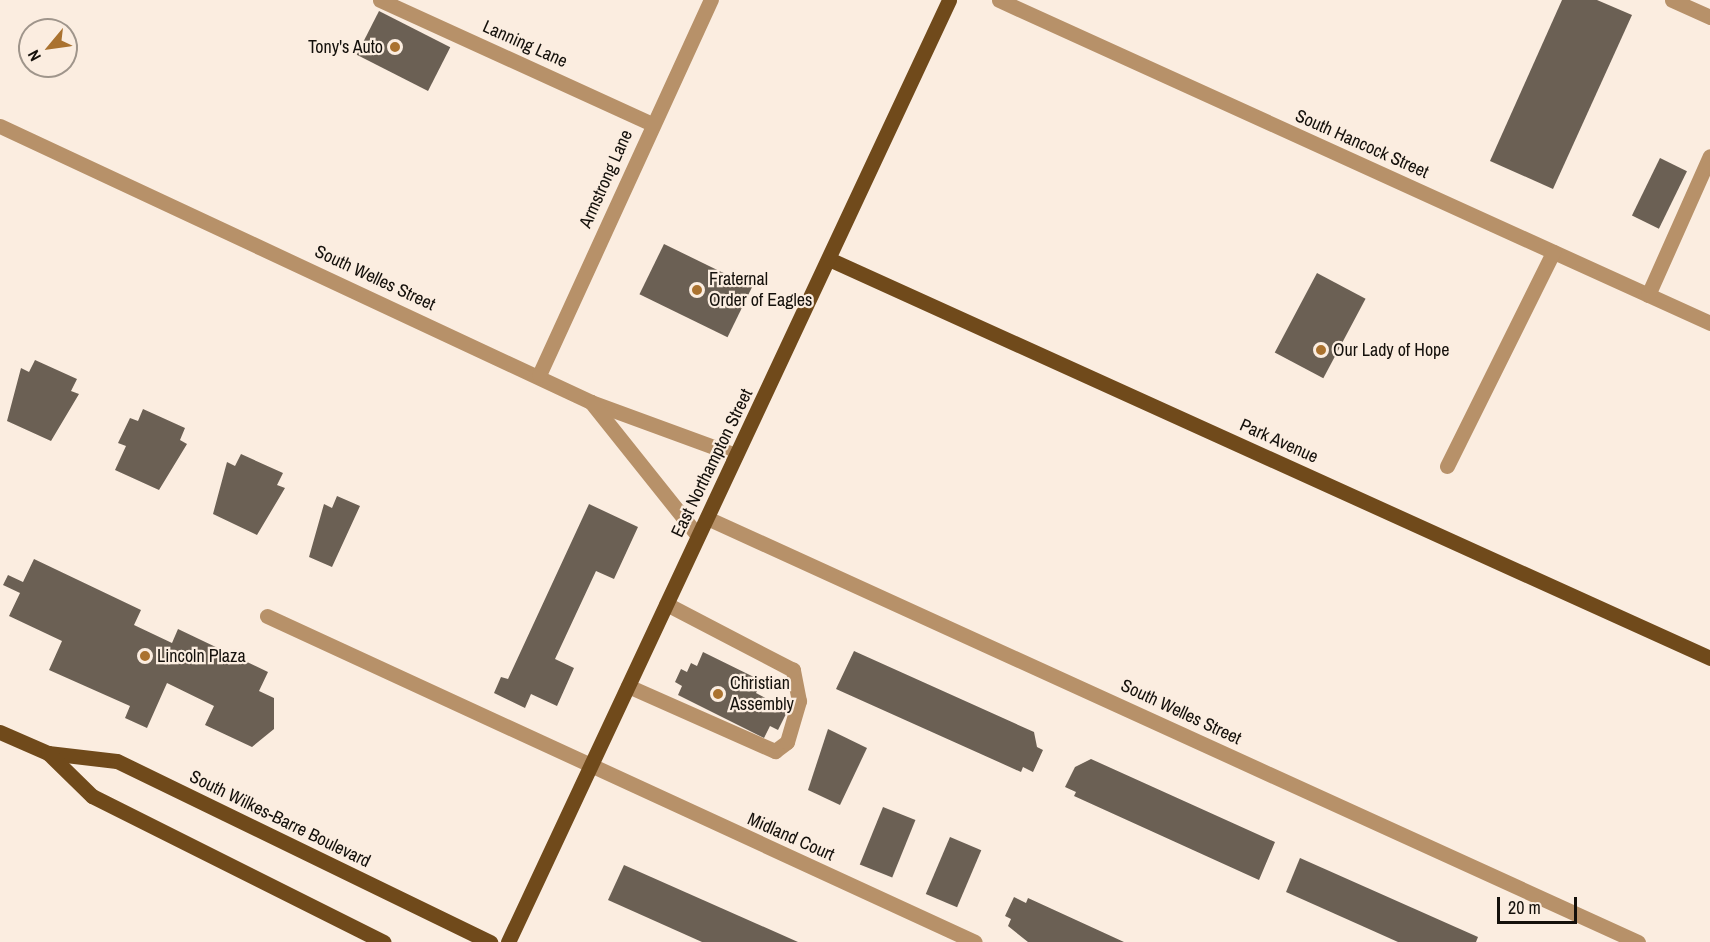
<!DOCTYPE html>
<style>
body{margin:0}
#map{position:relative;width:1710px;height:942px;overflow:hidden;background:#fbede0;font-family:"Archivo Narrow",sans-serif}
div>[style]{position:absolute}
.building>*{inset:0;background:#6b6054;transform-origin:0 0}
.minor>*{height:15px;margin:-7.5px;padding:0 7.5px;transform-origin:7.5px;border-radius:7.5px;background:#b79169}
.major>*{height:15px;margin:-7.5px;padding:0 7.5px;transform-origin:7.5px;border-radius:7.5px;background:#704a1b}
.dots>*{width:16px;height:16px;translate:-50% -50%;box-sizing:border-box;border:3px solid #fbede0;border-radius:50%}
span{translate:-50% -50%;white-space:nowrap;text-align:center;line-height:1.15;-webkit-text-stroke:4.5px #fbede0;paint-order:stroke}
.street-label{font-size:18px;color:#14100b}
.poi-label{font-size:18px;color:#14100b}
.right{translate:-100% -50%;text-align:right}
.left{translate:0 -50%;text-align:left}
.north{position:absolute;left:18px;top:18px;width:60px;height:60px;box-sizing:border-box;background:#fbede0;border:2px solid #9f958b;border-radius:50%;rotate:241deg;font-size:16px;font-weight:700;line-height:24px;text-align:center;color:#14100b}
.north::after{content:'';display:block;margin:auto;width:21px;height:27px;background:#aa722f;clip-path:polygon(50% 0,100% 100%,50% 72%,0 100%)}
.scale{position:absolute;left:1497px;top:897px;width:80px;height:27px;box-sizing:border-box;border:3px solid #14100b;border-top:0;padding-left:8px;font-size:18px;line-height:21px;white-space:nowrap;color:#14100b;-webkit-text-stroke:4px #fbede0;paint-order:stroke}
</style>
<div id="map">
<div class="building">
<i style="clip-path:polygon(1562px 0,1597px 0,1632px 15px,1553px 189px,1490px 161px)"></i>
<i style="left:379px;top:11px;width:80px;height:49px;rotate:27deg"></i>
<i style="left:1660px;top:158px;width:30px;height:64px;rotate:26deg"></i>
<i style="left:664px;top:244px;width:98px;height:56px;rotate:26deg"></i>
<i style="left:1317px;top:273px;width:55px;height:90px;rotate:28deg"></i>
<i style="clip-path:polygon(35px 360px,77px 379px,71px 391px,79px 394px,51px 441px,7px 421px,21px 368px,29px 372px)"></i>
<i style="clip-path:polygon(143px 409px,185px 428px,180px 440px,187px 444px,159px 490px,115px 470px,126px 446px,118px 443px,130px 418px,138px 421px)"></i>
<i style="clip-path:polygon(241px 454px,283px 473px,277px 485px,285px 488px,257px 535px,213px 514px,227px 462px,235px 466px)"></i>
<i style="clip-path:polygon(337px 496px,360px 506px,332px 567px,309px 557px,324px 504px,332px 508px)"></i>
<i style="clip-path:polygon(589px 504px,638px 527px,614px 579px,596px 571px,555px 659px,574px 668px,557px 706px,531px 694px,525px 708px,494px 693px,501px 677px,508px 679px)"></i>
<i style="clip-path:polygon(34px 559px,141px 610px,134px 625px,172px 643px,178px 629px,268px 672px,259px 691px,274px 698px,274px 729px,252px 747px,205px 725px,214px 706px,167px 683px,147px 728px,125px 718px,130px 706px,49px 670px,62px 641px,9px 616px,20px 593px,3px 585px,8px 575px,23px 582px)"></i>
<i style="clip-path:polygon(854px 651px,1034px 732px,1037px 747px,1043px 750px,1033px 772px,1023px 767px,1021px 772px,836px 689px)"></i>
<i style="clip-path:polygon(703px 652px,762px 681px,756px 693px,788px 710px,778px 730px,770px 726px,764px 738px,678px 695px,682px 686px,675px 682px,681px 669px,687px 672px,691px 663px,697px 666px)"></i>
<i style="clip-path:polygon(828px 729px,867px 748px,840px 805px,808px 790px)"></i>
<i style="clip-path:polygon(1091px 759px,1275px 842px,1259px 880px,1074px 796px,1076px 792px,1065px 787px,1075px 767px)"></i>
<i style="left:883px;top:807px;width:35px;height:62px;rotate:22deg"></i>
<i style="left:950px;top:837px;width:34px;height:62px;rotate:23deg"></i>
<i style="clip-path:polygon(1300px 858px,1478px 937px,1476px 942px,1398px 942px,1286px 892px)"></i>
<i style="clip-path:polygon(624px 865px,798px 942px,702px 942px,608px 900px)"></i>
<i style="clip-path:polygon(1014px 897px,1026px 903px,1028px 898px,1124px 942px,1028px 942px,1008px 926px,1011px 919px,1005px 916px)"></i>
</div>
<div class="minor">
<i style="left:380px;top:0;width:299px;rotate:24.5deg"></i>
<i style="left:999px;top:0;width:781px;rotate:24.43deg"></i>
<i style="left:1672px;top:0;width:42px;rotate:24.1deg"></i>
<i style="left:0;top:126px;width:652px;rotate:25.03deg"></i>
<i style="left:591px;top:402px;width:154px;rotate:20.1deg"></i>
<i style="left:1648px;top:295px;width:152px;rotate:-66deg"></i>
<i style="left:539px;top:375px;width:413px;rotate:-65.4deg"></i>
<i style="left:591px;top:402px;width:171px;rotate:51.4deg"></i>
<i style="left:1447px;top:466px;width:239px;rotate:-63.6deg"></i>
<i style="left:707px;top:518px;width:1023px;rotate:24.49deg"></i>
<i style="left:267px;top:616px;width:779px;rotate:24.72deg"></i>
<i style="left:628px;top:686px;width:161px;rotate:23.9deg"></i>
<i style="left:775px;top:751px;width:15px;rotate:-37deg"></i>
<i style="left:787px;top:742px;width:43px;rotate:-73.7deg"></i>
<i style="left:799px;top:701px;width:32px;rotate:-101deg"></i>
<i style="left:793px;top:670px;width:143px;rotate:-152.5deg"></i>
</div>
<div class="major">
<i style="left:831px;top:260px;width:965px;rotate:24.36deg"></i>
<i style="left:0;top:732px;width:52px;rotate:23.6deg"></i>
<i style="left:48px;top:753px;width:69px;rotate:6.6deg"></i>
<i style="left:117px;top:761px;width:415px;rotate:25.9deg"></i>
<i style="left:48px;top:753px;width:62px;rotate:44.3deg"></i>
<i style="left:92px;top:796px;width:326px;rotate:26.6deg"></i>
<i style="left:508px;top:942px;width:1040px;rotate:-64.91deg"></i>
</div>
<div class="dots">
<i style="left:395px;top:47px;background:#aa722f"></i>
<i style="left:697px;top:290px;background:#aa722f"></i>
<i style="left:1321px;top:350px;background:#aa722f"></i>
<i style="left:145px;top:656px;background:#aa722f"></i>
<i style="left:718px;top:694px;background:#aa722f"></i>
</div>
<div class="street-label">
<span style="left:525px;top:44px;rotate:24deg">Lanning Lane</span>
<span style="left:1362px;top:144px;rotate:24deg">South Hancock Street</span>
<span style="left:606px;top:179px;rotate:-66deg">Armstrong Lane</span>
<span style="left:375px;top:278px;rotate:25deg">South Welles Street</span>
<span style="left:1279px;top:441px;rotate:24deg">Park Avenue</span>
<span style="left:712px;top:463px;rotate:-64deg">East Northampton Street</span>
<span style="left:1181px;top:712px;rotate:25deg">South Welles Street</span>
<span style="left:280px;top:819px;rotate:26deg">South Wilkes-Barre Boulevard</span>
<span style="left:791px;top:837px;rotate:24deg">Midland Court</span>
</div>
<div class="poi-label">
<span class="right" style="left:383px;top:47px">Tony's Auto</span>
<span class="left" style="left:709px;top:290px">Fraternal<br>Order of Eagles</span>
<span class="left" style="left:1333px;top:350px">Our Lady of Hope</span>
<span class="left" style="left:157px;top:656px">Lincoln Plaza</span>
<span class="left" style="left:730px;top:694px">Christian<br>Assembly</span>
</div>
<div class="north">N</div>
<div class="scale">20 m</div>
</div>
